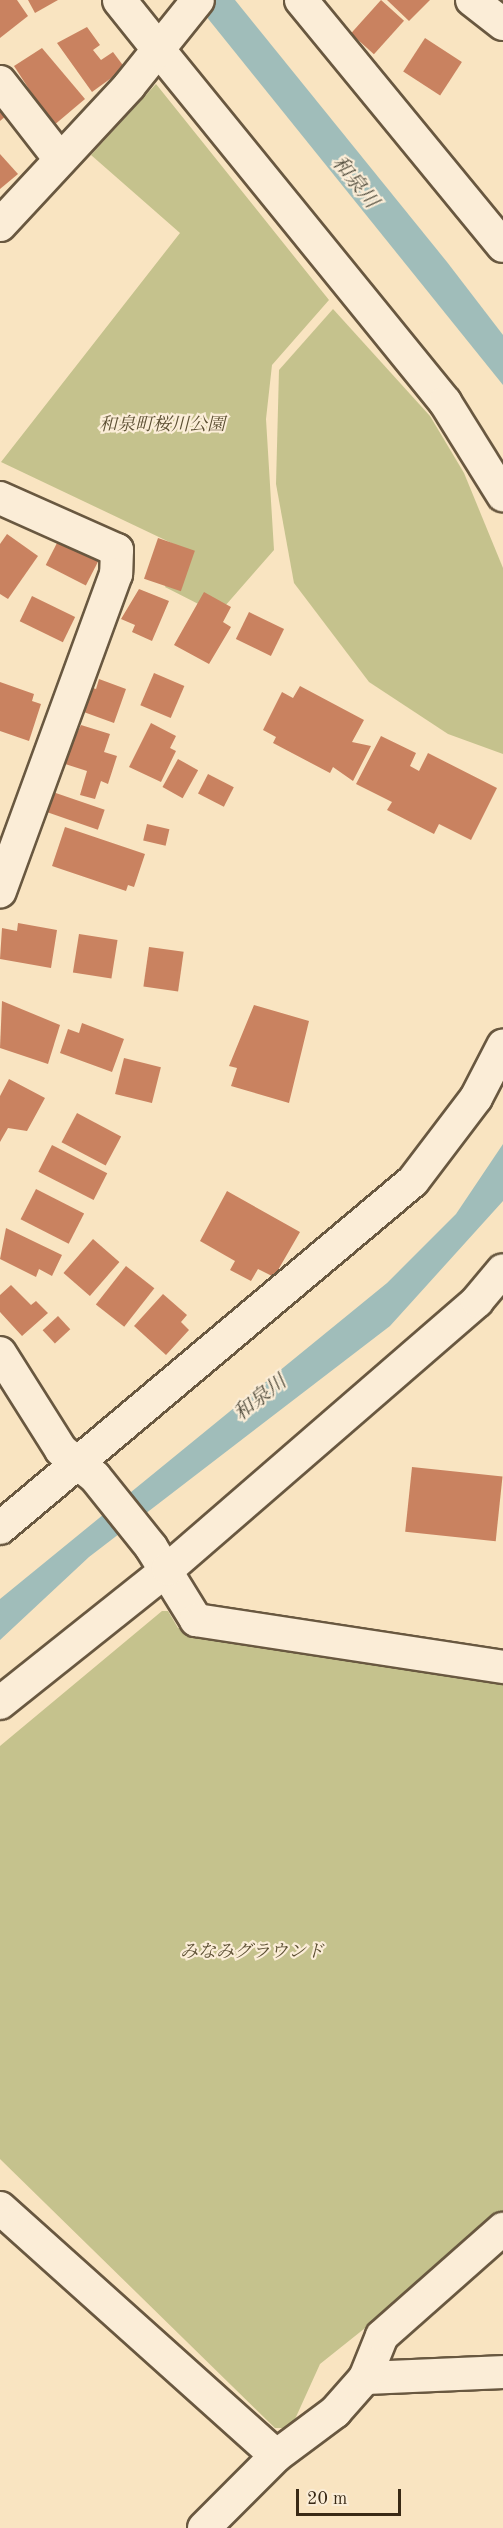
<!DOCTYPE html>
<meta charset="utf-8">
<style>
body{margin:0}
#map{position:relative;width:503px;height:2528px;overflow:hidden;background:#f9e4c1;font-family:"Old Standard TT","Noto Serif JP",serif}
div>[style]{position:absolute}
.green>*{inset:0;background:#c5c28d}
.water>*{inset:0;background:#a0bdba}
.building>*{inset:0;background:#c98260;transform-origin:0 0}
.roads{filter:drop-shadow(2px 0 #695840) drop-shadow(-2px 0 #695840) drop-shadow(0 2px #695840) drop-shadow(0 -2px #695840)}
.minor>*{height:32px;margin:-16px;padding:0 16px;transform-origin:16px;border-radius:16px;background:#fbedd7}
.tertiary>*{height:33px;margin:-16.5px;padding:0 16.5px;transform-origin:16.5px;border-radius:16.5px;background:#fbedd7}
span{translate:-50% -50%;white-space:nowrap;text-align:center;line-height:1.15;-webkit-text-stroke:4.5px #fbedd7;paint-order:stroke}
.park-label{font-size:18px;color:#5c4f33;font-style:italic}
.water-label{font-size:20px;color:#534e3e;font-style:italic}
.scale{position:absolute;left:296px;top:2489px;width:105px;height:27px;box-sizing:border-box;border:3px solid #392915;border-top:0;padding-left:8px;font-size:18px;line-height:21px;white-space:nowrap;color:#392915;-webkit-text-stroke:4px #fbedd7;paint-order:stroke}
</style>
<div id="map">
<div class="green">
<i style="clip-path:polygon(156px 84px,329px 300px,272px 365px,266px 419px,274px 550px,218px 614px,165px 587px,182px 548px,1px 462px,180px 233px,91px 155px)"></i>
<i style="clip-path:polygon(333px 309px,430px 416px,464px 473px,503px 568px,503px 754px,448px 734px,369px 682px,294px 583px,276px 484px,279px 370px)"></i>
<i style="clip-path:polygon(162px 1611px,168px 1611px,178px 1628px,503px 1675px,503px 2218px,320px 2364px,291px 2428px,275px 2428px,0 2159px,0 1746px)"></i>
</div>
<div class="water">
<i style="clip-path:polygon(193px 0,235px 0,447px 262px,503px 335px,503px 385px)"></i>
<i style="clip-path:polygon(503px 1144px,503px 1201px,390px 1326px,89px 1557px,0 1640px,0 1599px,387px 1283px,456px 1214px)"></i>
</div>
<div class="building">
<i style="clip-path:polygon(0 0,17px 0,28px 16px,0 38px)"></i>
<i style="clip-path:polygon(28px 0,58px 0,35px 13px)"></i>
<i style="left:381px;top:0;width:31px;height:45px;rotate:42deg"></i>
<i style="clip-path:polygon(387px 0,430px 0,409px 21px)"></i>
<i style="clip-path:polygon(87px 27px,100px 45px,93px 50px,101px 60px,113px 52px,125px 68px,92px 92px,57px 43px)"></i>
<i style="left:425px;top:38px;width:44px;height:40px;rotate:33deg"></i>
<i style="clip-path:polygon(42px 48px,85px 99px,53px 126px,14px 66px)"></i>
<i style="clip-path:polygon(0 107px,7px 115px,0 121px)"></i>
<i style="clip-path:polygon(0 154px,18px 174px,0 189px)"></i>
<i style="clip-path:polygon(7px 534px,38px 556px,8px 599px,0 594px,0 544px)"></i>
<i style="left:158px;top:538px;width:39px;height:43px;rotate:19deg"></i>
<i style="left:58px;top:541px;width:45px;height:27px;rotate:27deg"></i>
<i style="clip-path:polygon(139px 589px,169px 601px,152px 641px,132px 632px,135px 625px,121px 619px)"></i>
<i style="clip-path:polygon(204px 592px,231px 607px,223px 622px,231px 627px,209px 664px,174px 645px)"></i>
<i style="left:32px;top:596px;width:48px;height:28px;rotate:26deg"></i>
<i style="left:249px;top:612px;width:39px;height:30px;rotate:26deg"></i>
<i style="left:154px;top:673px;width:33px;height:35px;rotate:23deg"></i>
<i style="clip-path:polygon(99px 679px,126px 689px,114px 723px,81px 711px,90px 687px,96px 689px)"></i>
<i style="clip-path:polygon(0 682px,34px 694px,32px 701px,41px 704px,29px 741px,0 731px)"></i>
<i style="clip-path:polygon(300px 686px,364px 720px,352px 742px,371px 746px,353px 781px,333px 767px,330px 773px,273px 743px,276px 737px,263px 730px,282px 692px,293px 698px)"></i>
<i style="clip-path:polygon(151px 723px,176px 736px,170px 748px,176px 751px,161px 782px,129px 767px)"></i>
<i style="clip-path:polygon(81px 725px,110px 734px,104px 752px,117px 756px,108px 784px,101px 781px,95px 799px,80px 795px,87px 771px,62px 763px)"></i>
<i style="clip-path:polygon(381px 736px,416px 753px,410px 766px,419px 771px,428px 753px,497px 788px,471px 840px,439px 824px,434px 834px,387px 810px,392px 802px,356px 784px)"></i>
<i style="left:178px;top:759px;width:23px;height:32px;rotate:29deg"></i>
<i style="left:208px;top:774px;width:29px;height:22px;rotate:27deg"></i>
<i style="left:47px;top:790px;width:61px;height:21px;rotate:19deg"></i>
<i style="left:147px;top:824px;width:23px;height:17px;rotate:13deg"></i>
<i style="clip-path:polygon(65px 827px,145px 854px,134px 887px,128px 885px,126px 891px,52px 866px)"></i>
<i style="clip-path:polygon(18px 923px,57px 930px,51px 968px,0 959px,2px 928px,17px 931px)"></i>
<i style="left:79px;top:934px;width:39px;height:39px;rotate:9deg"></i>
<i style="left:149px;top:947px;width:35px;height:40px;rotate:8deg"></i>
<i style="clip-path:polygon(2px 1001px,60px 1025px,48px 1064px,0 1048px)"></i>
<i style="clip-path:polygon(254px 1005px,309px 1021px,289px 1103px,231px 1086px,237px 1068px,229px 1066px)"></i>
<i style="clip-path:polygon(82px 1023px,124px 1039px,112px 1072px,60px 1053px,68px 1029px,79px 1033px)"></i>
<i style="left:124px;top:1058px;width:38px;height:37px;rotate:14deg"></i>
<i style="clip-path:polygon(9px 1079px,45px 1098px,27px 1131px,8px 1128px,0 1142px,0 1096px)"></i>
<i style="left:77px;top:1113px;width:50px;height:33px;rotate:28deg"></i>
<i style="left:52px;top:1145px;width:62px;height:30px;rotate:27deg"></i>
<i style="left:36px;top:1189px;width:54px;height:34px;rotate:27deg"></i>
<i style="clip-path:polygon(227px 1191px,300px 1232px,274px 1277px,258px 1269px,251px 1281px,230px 1270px,235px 1261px,200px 1241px)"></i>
<i style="clip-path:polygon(6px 1228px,62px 1255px,52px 1276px,39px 1269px,36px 1277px,0 1259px)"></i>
<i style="left:93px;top:1239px;width:35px;height:45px;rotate:41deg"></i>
<i style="left:126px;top:1266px;width:36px;height:49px;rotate:38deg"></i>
<i style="clip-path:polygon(11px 1285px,31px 1305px,36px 1301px,48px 1313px,22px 1336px,0 1312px,0 1295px)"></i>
<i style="clip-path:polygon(163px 1294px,187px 1315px,181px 1322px,189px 1330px,166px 1355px,134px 1326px)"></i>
<i style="left:58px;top:1316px;width:18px;height:21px;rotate:47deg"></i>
<i style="left:412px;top:1467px;width:91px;height:65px;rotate:6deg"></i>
</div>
<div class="roads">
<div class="minor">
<i style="left:301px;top:0;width:318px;rotate:50.6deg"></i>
<i style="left:472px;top:0;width:39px;rotate:38deg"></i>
<i style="left:159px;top:50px;width:454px;rotate:50.9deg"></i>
<i style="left:445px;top:402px;width:110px;rotate:58.1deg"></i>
<i style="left:0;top:82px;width:98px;rotate:52.1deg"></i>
<i style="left:0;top:225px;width:190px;rotate:-47.1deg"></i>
<i style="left:129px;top:86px;width:110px;rotate:-51.3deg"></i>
<i style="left:0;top:498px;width:128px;rotate:24deg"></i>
<i style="left:117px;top:550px;width:24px;rotate:92deg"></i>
<i style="left:116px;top:574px;width:338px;rotate:110.1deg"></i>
<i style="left:0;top:1353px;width:115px;rotate:57.8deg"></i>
<i style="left:61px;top:1450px;width:43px;rotate:38.5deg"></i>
<i style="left:95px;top:1477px;width:90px;rotate:51.3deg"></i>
<i style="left:151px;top:1547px;width:86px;rotate:58.3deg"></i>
<i style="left:196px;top:1620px;width:311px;rotate:8.7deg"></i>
<i style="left:0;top:1528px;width:539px;rotate:-40.04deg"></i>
<i style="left:413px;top:1181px;width:104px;rotate:-52.8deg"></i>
<i style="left:476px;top:1098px;width:59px;rotate:-62.6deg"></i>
<i style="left:0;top:1703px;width:215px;rotate:-38.6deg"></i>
<i style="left:168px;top:1569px;width:409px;rotate:-40.9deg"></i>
<i style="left:477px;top:1301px;width:40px;rotate:-50deg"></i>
<i style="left:0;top:2208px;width:371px;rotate:41.9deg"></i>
<i style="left:365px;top:2378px;width:138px;rotate:-2.5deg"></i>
<i style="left:204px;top:2528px;width:102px;rotate:-45deg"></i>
<i style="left:276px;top:2456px;width:74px;rotate:-36.7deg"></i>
<i style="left:335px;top:2412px;width:45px;rotate:-48.6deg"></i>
<i style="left:365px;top:2378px;width:45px;rotate:-68deg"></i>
<i style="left:382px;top:2336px;width:162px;rotate:-41.5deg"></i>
</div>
<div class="tertiary">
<i style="left:119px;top:0;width:64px;rotate:51.3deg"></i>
</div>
</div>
<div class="park-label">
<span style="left:162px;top:425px">和泉町桜川公園</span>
<span style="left:252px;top:1952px">みなみグラウンド</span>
</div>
<div class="water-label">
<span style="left:354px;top:183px;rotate:51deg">和泉川</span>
<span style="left:261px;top:1399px;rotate:-38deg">和泉川</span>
</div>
<div class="scale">20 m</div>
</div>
